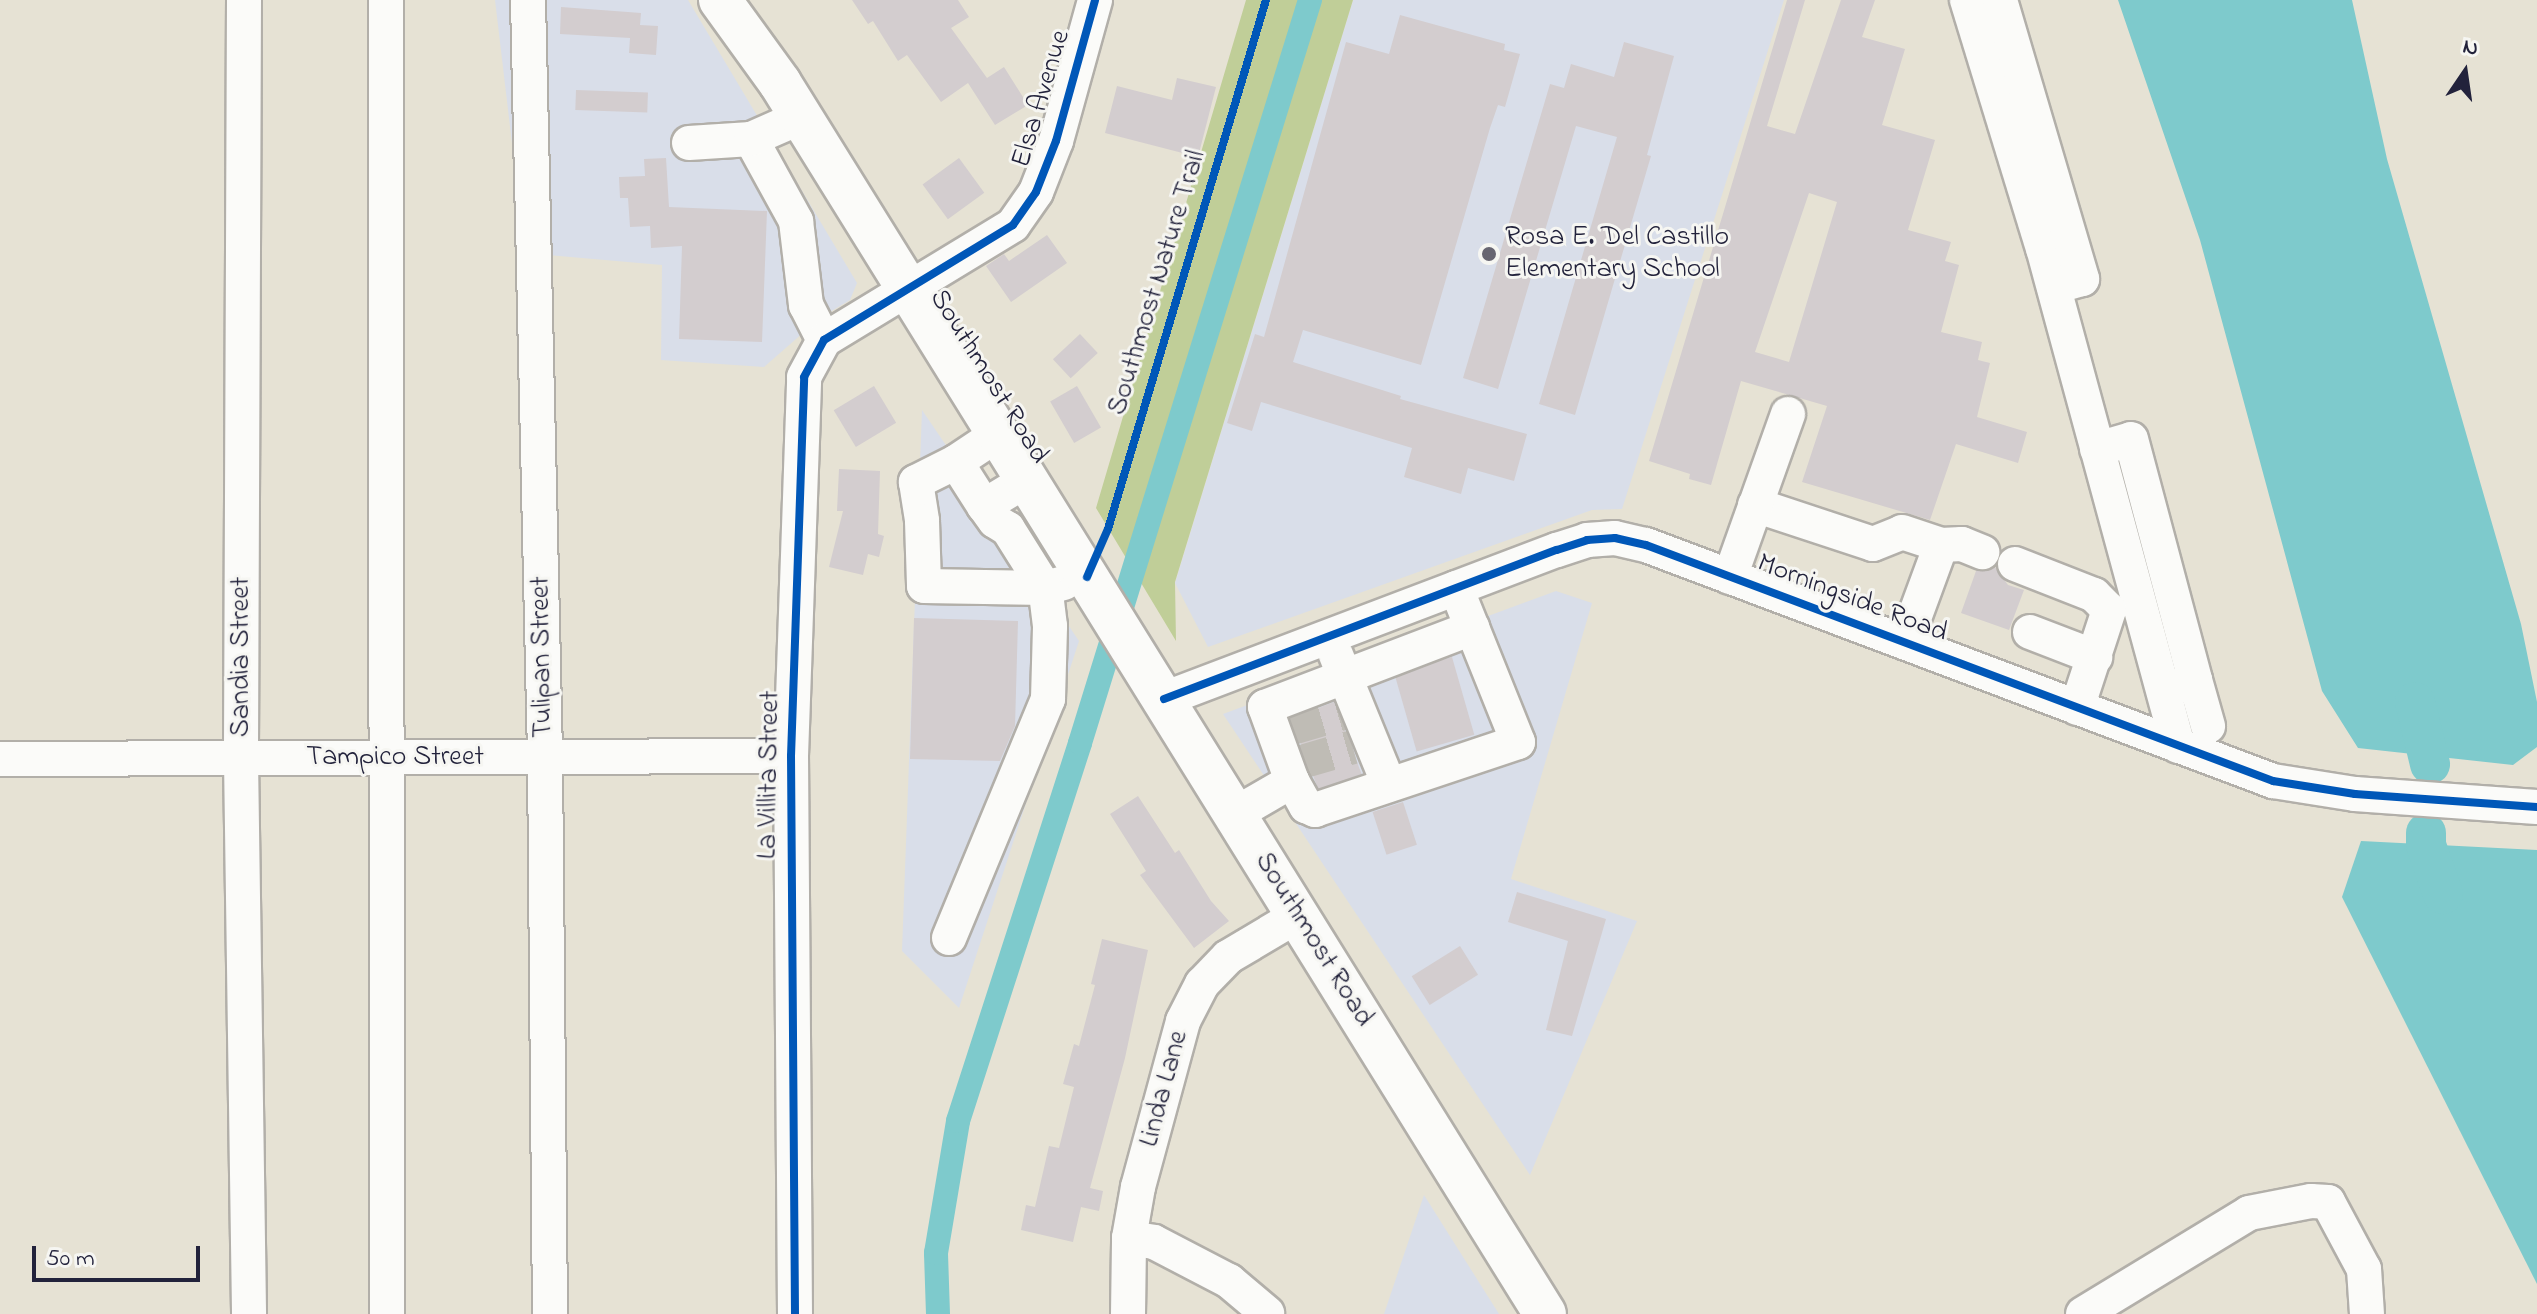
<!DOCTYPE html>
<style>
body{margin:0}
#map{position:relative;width:2537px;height:1314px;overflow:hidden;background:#e6e2d4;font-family:"Indie Flower",sans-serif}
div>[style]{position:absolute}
.built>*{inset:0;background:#d9dee9}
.green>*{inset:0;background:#c0ce98}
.water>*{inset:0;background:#7ecacc}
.canal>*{height:24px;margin:-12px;padding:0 12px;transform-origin:12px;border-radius:12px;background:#7ecacc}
.river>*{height:40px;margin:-20px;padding:0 20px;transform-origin:20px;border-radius:20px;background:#7ecacc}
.building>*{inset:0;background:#d3cdcf;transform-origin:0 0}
.minor-tunnel>*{height:34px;margin-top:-17px;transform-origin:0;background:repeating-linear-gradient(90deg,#bfbcb5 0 34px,transparent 0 51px)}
.roads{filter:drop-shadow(2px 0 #b2afa9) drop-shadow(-2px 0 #b2afa9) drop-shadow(0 2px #b2afa9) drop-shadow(0 -2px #b2afa9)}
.minor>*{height:34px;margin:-17px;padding:0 17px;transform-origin:17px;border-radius:17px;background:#fbfbf9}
.major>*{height:42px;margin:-21px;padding:0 21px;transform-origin:21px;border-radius:21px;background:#fbfbf9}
.cycleway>*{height:8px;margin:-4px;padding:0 4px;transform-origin:4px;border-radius:4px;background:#0057b8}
.dots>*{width:22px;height:22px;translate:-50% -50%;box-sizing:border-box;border:4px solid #f6f6f2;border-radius:50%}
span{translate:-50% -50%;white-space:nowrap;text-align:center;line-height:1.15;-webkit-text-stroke:6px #f6f6f2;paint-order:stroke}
.street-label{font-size:28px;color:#22223b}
.poi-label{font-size:28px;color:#22223b}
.left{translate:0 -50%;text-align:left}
.north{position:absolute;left:2425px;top:32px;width:80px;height:80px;-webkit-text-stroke:6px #f6f6f2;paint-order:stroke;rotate:13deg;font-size:22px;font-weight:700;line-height:32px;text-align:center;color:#22223b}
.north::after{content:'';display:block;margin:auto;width:28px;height:36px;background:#22223b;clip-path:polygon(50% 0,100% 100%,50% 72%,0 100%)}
.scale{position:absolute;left:32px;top:1246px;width:168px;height:36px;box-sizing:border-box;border:4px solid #22223b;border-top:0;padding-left:10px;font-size:24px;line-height:28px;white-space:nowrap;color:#22223b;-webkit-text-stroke:6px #f6f6f2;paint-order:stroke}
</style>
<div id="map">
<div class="built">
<i style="clip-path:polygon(495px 0,688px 0,857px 283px,850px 300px,820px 318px,764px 367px,661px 360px,662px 265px,525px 253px)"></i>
<i style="clip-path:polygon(1353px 0,1784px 0,1622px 509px,1592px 510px,1208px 647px,1175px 583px)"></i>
<i style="clip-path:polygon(922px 410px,1079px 641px,959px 1008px,902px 951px)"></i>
<i style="clip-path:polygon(1556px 591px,1592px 603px,1511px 879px,1637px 921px,1530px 1175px,1223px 714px)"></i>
<i style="clip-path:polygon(1424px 1195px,1499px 1314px,1384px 1314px)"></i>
</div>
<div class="green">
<i style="clip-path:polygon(1246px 0,1353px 0,1175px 582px,1176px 641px,1096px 508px)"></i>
</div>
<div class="water">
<i style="clip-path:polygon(2118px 0,2352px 0,2387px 159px,2521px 624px,2537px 702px,2537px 747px,2513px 765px,2358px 748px,2322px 691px,2200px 240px)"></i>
<i style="clip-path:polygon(2361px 841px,2537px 850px,2537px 1284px,2342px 897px)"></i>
</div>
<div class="canal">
<i style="left:938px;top:1314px;width:61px;rotate:-91.9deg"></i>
<i style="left:936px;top:1253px;width:134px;rotate:-80.5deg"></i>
<i style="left:958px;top:1121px;width:397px;rotate:-72.1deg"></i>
<i style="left:1080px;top:743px;width:778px;rotate:-72.8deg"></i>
</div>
<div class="river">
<i style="left:2415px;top:702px;width:64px;rotate:76.4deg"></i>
<i style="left:2426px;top:833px;width:12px;rotate:90deg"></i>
<i style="left:2426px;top:845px;width:52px;rotate:70.9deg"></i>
</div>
<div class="building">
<i style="clip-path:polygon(852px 0,958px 0,969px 17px,951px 28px,987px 78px,1004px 67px,1028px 105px,995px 125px,968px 83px,941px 102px,907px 55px,898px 61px,873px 21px,868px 24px)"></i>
<i style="clip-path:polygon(evenodd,1787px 0,1805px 0,1767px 126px,1795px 134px,1841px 0,1875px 0,1862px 37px,1905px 49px,1882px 125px,1935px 140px,1908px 230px,1951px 242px,1945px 261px,1959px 265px,1941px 332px,1982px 342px,1978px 360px,1990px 363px,1977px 417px,2027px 432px,2018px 463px,1956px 444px,1930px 520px,1802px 482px,1827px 406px,1741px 381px,1711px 485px,1689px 479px,1690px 474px,1649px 461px,1787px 0,1809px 193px,1837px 202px,1789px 362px,1755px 352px,1809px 193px)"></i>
<i style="clip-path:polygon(561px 7px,641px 13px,640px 25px,658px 26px,656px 55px,629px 53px,630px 38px,560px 34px)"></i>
<i style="clip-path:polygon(1400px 15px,1505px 44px,1504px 50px,1520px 54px,1505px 107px,1498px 105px,1490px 128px,1421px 365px,1303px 330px,1293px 362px,1401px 396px,1400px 399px,1527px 434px,1514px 481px,1468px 468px,1461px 494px,1404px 477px,1412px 448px,1261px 402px,1252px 431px,1227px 423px,1255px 334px,1264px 337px,1346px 42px,1389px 54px)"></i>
<i style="clip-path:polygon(1624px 42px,1674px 56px,1647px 155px,1651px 156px,1575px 415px,1539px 404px,1617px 137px,1576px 126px,1498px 389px,1463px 378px,1550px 84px,1564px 88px,1571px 64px,1614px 77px)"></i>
<i style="clip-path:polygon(1177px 78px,1216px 87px,1198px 157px,1105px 133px,1117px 86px,1172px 100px)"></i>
<i style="left:576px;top:90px;width:72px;height:20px;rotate:2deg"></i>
<i style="clip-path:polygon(666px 158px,669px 207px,767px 211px,762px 342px,679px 339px,682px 246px,651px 248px,650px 226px,630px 227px,628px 198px,620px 198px,619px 177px,645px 176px,644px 159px)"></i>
<i style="left:959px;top:158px;width:43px;height:45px;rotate:54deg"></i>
<i style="clip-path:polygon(1047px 235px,1067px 263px,1011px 302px,986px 266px,1004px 254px,1009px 261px)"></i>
<i style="left:1080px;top:334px;width:26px;height:37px;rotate:47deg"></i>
<i style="left:874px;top:386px;width:43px;height:47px;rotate:59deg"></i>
<i style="left:1077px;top:386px;width:48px;height:31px;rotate:60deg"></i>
<i style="clip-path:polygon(839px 469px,880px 471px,878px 534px,884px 536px,879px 557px,868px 554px,863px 575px,829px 567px,843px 511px,837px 511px)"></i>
<i style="clip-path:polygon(1995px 567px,2008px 585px,2024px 590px,2009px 630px,1961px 613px,1976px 571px)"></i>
<i style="clip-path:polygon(914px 618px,1018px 621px,1015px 726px,1000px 761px,910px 759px)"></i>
<i style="left:1452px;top:657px;width:81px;height:60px;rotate:74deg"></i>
<i style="left:1334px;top:702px;width:77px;height:46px;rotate:69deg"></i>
<i style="clip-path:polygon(1138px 796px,1175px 853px,1179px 850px,1211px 901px,1229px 921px,1194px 948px,1140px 875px,1146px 871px,1110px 814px)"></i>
<i style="left:1403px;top:802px;width:45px;height:32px;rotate:72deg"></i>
<i style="clip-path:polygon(1517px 892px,1606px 919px,1572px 1036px,1546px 1030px,1568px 941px,1508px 922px)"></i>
<i style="clip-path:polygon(1102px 939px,1148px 950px,1125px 1058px,1090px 1188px,1103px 1191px,1099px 1211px,1081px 1207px,1073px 1242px,1021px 1230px,1026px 1205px,1035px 1207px,1049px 1146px,1059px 1148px,1074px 1087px,1063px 1084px,1074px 1044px,1079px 1046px,1095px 985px,1091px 984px)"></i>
<i style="left:1460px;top:946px;width:34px;height:57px;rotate:58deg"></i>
</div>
<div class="minor-tunnel">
<i style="left:1289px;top:729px;width:56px;rotate:-16.5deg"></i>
<i style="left:1298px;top:763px;width:57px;rotate:-16.2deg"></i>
</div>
<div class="roads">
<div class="minor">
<i style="left:244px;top:0;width:759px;rotate:90.23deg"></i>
<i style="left:241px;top:759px;width:555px;rotate:89.17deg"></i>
<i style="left:386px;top:0;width:1314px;rotate:89.96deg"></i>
<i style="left:528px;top:0;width:757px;rotate:88.71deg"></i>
<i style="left:545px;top:757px;width:557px;rotate:89.49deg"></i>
<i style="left:1967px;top:0;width:259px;rotate:73deg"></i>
<i style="left:2043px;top:248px;width:516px;rotate:74.83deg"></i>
<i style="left:2000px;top:0;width:291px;rotate:73.6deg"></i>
<i style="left:2082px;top:279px;width:29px;rotate:164deg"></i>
<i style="left:751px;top:139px;width:94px;rotate:61.2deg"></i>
<i style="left:796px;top:221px;width:85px;rotate:83.2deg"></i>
<i style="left:806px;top:305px;width:39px;rotate:63deg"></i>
<i style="left:689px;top:143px;width:62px;rotate:-3.7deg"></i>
<i style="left:751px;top:139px;width:55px;rotate:-23.7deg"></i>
<i style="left:998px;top:434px;width:50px;rotate:146.3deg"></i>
<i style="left:956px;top:462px;width:45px;rotate:153.4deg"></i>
<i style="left:916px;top:482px;width:39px;rotate:81deg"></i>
<i style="left:922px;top:521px;width:65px;rotate:88.2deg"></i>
<i style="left:924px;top:586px;width:121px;rotate:0.9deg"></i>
<i style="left:1045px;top:588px;width:20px;rotate:-15deg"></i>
<i style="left:2097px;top:449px;width:35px;rotate:-16deg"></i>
<i style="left:2131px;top:439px;width:249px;rotate:75.1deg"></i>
<i style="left:2195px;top:680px;width:33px;rotate:160deg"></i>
<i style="left:956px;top:462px;width:52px;rotate:57.5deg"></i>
<i style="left:984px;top:506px;width:50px;rotate:-31.2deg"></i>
<i style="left:1755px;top:505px;width:124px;rotate:18.3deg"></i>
<i style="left:1873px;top:544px;width:31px;rotate:-22deg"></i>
<i style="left:1902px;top:532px;width:41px;rotate:18.4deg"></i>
<i style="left:1941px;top:545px;width:104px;rotate:110.2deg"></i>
<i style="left:1941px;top:545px;width:21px;rotate:-3deg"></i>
<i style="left:1962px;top:544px;width:22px;rotate:22deg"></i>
<i style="left:2015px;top:564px;width:85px;rotate:21.4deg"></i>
<i style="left:2094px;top:595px;width:21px;rotate:45deg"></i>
<i style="left:2109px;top:610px;width:103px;rotate:108.1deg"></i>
<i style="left:1730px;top:577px;width:173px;rotate:-70.4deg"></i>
<i style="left:2030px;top:632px;width:70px;rotate:21deg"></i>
<i style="left:1336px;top:655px;width:140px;rotate:67.8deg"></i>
<i style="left:2195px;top:680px;width:48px;rotate:74.2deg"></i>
<i style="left:1164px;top:699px;width:420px;rotate:-20.8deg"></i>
<i style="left:1557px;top:550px;width:32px;rotate:-18deg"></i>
<i style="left:1587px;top:540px;width:28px;rotate:-4deg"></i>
<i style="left:1615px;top:538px;width:32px;rotate:13deg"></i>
<i style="left:1646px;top:545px;width:670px;rotate:20.63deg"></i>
<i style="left:2273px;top:781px;width:83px;rotate:9deg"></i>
<i style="left:2355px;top:794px;width:182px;rotate:4.1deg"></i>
<i style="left:0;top:759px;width:791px;rotate:-0.22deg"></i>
<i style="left:1292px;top:781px;width:79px;rotate:-110deg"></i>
<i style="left:1265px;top:707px;width:222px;rotate:-20.9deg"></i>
<i style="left:1235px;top:814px;width:66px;rotate:-30.1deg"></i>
<i style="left:1292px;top:781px;width:29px;rotate:61deg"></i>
<i style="left:1306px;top:806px;width:10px;rotate:24deg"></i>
<i style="left:1315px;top:810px;width:214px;rotate:-18.5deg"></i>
<i style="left:1518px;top:742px;width:166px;rotate:-111.9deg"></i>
<i style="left:949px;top:938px;width:259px;rotate:-67.5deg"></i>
<i style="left:1048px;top:699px;width:73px;rotate:-88.4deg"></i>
<i style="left:1050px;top:626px;width:38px;rotate:-97deg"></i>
<i style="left:1045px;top:588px;width:70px;rotate:-122.1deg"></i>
<i style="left:1008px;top:529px;width:15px;rotate:-148deg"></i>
<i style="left:995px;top:521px;width:19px;rotate:-126deg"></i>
<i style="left:1129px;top:1238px;width:25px;rotate:9deg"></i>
<i style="left:1154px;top:1242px;width:85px;rotate:27.5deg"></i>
<i style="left:1229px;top:1281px;width:50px;rotate:40.1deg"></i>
<i style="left:795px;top:1314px;width:558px;rotate:-90.41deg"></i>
<i style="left:791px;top:756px;width:379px;rotate:-88deg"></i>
<i style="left:804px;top:377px;width:42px;rotate:-61.6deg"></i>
<i style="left:824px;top:340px;width:221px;rotate:-31.3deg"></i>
<i style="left:1013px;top:225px;width:40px;rotate:-55.1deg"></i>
<i style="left:1036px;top:192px;width:55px;rotate:-68.6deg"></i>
<i style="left:1056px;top:141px;width:146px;rotate:-74.5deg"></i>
<i style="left:1128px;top:1314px;width:76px;rotate:-89.2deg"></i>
<i style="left:1129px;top:1238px;width:52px;rotate:-80deg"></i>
<i style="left:1138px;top:1187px;width:172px;rotate:-74.8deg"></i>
<i style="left:1183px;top:1021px;width:42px;rotate:-62.8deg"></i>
<i style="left:1202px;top:984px;width:37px;rotate:-46deg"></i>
<i style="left:1228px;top:957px;width:80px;rotate:-30.7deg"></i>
<i style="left:2083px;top:1314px;width:194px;rotate:-31.3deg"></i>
<i style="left:2249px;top:1213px;width:63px;rotate:-11deg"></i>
<i style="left:2311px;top:1201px;width:17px;rotate:3deg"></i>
<i style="left:2328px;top:1202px;width:76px;rotate:61.8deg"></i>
<i style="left:2364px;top:1269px;width:45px;rotate:86.2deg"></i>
</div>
<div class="major">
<i style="left:720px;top:0;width:102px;rotate:54.1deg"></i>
<i style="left:780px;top:83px;width:1449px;rotate:58.14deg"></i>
</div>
</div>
<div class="cycleway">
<i style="left:1087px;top:577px;width:52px;rotate:-66.4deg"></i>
<i style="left:1108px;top:529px;width:552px;rotate:-73.37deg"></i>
<i style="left:1164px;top:699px;width:420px;rotate:-20.8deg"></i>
<i style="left:1557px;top:550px;width:32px;rotate:-18deg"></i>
<i style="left:1587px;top:540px;width:28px;rotate:-4deg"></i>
<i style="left:1615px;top:538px;width:32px;rotate:13deg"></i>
<i style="left:1646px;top:545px;width:670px;rotate:20.63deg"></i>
<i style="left:2273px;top:781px;width:83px;rotate:9deg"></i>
<i style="left:2355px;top:794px;width:182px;rotate:4.1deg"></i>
<i style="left:795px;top:1314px;width:558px;rotate:-90.41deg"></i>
<i style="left:791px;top:756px;width:379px;rotate:-88deg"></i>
<i style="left:804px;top:377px;width:42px;rotate:-61.6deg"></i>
<i style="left:824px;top:340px;width:221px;rotate:-31.3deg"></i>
<i style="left:1013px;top:225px;width:40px;rotate:-55.1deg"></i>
<i style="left:1036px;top:192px;width:55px;rotate:-68.6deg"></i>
<i style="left:1056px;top:141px;width:146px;rotate:-74.5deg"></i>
</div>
<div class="dots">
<i style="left:1489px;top:254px;background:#676571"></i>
</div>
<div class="street-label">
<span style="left:1042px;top:99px;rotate:-73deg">Elsa Avenue</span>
<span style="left:1158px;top:283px;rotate:-73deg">Southmost Nature Trail</span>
<span style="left:988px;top:377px;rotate:58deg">Southmost Road</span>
<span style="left:1852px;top:599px;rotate:21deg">Morningside Road</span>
<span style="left:242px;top:657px;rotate:-90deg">Sandia Street</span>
<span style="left:543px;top:657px;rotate:-91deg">Tulipan Street</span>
<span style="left:395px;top:758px">Tampico Street</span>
<span style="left:770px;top:775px;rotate:-89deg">La Villita Street</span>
<span style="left:1313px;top:940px;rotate:58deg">Southmost Road</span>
<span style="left:1165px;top:1089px;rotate:-75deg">Linda Lane</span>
</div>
<div class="poi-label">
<span class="left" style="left:1505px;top:254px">Rosa E. Del Castillo<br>Elementary School</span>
</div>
<div class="north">N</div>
<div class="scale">50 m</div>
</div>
